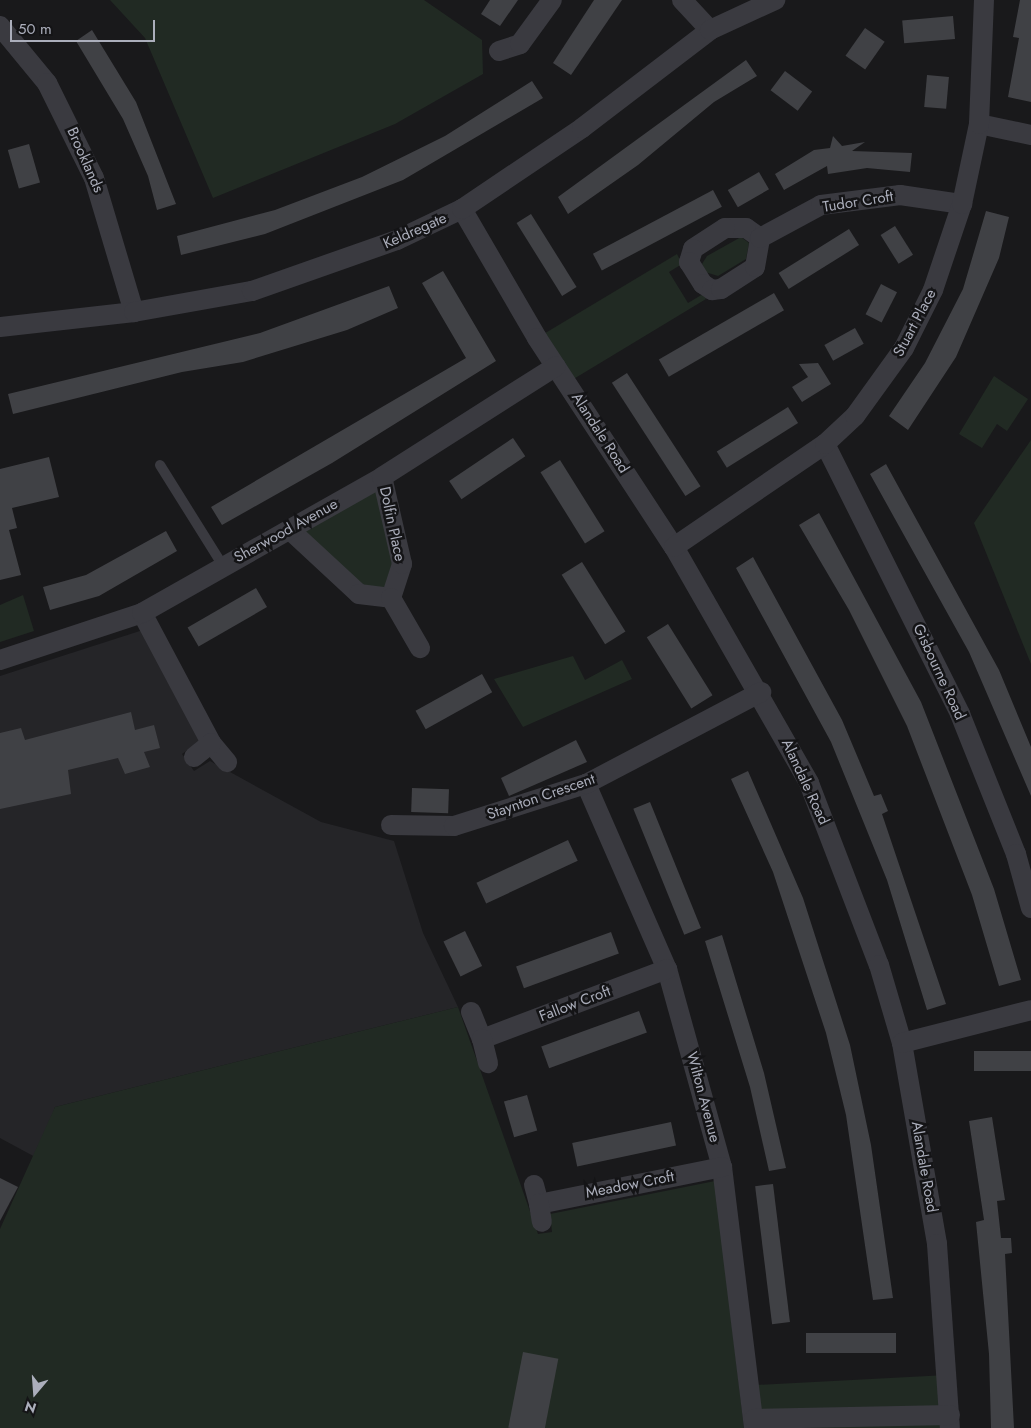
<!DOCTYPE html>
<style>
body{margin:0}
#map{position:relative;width:1031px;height:1428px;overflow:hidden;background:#19191b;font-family:Jost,sans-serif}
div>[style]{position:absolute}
.built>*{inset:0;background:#252528}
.green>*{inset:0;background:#212a23;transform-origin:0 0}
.building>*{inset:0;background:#404145;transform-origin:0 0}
.lane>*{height:10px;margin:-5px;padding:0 5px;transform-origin:5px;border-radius:5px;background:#3a3a40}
.street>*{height:20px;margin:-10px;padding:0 10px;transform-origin:10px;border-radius:10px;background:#3a3a40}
span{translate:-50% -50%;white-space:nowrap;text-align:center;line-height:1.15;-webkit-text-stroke:5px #141416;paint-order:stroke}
.street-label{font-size:15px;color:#abaebb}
.north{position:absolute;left:10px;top:1368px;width:50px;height:50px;-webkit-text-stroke:4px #141416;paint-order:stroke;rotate:198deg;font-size:14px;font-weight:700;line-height:20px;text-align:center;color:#abaebb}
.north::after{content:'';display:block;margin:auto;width:18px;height:22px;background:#abaebb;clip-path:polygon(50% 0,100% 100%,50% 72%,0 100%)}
.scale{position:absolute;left:10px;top:20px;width:145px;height:22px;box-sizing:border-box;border:2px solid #abaebb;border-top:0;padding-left:6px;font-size:15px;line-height:18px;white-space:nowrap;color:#abaebb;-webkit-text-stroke:4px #141416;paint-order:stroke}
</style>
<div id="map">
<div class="built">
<i style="clip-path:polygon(143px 630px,202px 739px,182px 754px,194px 771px,210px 761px,321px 822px,394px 841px,423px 933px,458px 1007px,55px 1107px,37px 1158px,0 1138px,0 676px)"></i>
</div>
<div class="green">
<i style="clip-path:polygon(110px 0,424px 0,482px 40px,483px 74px,395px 124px,213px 198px,145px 38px)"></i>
<i style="clip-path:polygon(741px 237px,749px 243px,746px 259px,718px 276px,705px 272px,702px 264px,707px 256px)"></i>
<i style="clip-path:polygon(677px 254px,682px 264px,669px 272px,688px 303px,703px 294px,706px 299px,567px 383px,537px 338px)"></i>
<i style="clip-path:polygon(994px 376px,1028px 399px,1007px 431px,997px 424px,982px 448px,959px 434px)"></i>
<i style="clip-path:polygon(1031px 440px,1031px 664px,974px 523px)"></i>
<i style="clip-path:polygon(382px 477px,402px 564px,375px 599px,290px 530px)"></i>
<i style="clip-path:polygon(23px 595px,34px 631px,0 642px,0 605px)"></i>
<i style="clip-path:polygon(573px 656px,585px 680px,622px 660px,632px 679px,523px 727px,494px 679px)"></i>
<i style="clip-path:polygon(458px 1007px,538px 1234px,552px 1232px,550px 1214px,715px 1181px,744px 1428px,0 1428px,0 1229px,55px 1107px)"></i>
<i style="left:947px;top:1375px;width:53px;height:196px;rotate:87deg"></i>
</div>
<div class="building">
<i style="clip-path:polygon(490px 0,518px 0,500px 26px,481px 14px)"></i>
<i style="clip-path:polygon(594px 0,622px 0,571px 75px,553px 63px)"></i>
<i style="clip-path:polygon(1020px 0,1031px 0,1031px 102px,1008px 97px,1019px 38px,1013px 37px)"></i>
<i style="left:953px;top:16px;width:23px;height:51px;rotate:85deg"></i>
<i style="left:865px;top:28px;width:24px;height:34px;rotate:35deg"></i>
<i style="clip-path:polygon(92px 30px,136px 102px,176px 204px,157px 210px,148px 176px,123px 119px,76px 41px)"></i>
<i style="clip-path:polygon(746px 60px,757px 76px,714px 102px,638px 165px,568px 214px,558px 197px)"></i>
<i style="left:785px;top:71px;width:34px;height:24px;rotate:37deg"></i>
<i style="left:927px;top:75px;width:22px;height:32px;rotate:5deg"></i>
<i style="clip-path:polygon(532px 81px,543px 98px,403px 180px,265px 234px,181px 255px,177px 236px,275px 210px,362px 177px,445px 136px)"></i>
<i style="clip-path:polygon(833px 136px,842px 146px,865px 142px,852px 151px,912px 153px,910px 172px,867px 168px,828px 174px,827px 166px,784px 190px,775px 174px,814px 150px,830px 148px)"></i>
<i style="left:29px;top:144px;width:40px;height:22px;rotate:74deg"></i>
<i style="left:759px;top:172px;width:20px;height:36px;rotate:60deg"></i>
<i style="left:713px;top:190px;width:19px;height:136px;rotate:62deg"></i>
<i style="clip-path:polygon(986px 211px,1009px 217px,999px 258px,956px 357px,908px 430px,889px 416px,925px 363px,963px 289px)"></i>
<i style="left:531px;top:214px;width:86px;height:17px;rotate:58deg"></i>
<i style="left:895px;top:226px;width:34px;height:17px;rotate:58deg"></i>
<i style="left:849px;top:229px;width:19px;height:83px;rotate:58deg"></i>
<i style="clip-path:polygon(443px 271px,496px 361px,332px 463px,222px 525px,211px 507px,466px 358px,422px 283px)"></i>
<i style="left:881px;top:284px;width:18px;height:34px;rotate:27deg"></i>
<i style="clip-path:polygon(389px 286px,398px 308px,347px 330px,243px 362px,182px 372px,13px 414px,8px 394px,260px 333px)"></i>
<i style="left:774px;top:293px;width:20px;height:133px;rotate:60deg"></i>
<i style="left:855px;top:328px;width:18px;height:35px;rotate:61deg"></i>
<i style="clip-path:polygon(818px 363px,831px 384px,802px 402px,792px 387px,808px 377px,799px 364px)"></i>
<i style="left:627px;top:373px;width:135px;height:18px;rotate:57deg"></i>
<i style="left:788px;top:407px;width:19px;height:84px;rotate:58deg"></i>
<i style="left:513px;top:438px;width:22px;height:77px;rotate:56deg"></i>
<i style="clip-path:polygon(49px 457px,59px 497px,12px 508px,17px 528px,9px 530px,21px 575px,0 580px,0 469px)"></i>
<i style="left:560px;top:460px;width:84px;height:23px;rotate:58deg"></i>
<i style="clip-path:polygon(886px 464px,999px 670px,1031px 747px,1031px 796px,969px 652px,870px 474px)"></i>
<i style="clip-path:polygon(819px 513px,921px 702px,994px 889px,1021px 980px,999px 986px,972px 895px,907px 726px,849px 610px,799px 525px)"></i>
<i style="clip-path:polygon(166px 531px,177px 551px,99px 596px,50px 610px,43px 587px,86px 575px)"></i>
<i style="clip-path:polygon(753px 557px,842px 720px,874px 796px,881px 794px,888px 811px,882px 814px,946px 1004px,927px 1010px,887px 880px,831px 742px,736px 568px)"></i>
<i style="left:582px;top:562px;width:82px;height:24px;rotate:58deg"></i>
<i style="left:256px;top:588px;width:22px;height:79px;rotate:60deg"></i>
<i style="left:668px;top:624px;width:84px;height:25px;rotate:58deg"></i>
<i style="left:482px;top:674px;width:21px;height:76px;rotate:61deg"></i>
<i style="clip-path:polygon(131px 712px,135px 730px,154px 725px,160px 748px,144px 752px,150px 767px,125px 774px,118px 758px,68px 770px,71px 794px,0 809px,0 733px,21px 728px,25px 740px)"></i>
<i style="clip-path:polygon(576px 740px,587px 762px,509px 796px,501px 778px)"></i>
<i style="clip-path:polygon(748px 771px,803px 898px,850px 1045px,871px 1145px,893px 1298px,873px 1300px,846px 1115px,826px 1033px,773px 872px,731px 779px)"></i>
<i style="left:412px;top:788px;width:37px;height:24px;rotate:2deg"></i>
<i style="left:650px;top:802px;width:136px;height:18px;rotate:68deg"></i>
<i style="left:568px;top:840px;width:23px;height:101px;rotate:65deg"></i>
<i style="left:465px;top:931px;width:39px;height:24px;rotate:64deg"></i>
<i style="left:611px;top:932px;width:23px;height:101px;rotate:70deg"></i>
<i style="clip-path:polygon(722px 935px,764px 1073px,786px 1168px,769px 1171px,750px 1087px,705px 941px)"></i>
<i style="left:639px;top:1011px;width:23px;height:104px;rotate:70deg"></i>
<i style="left:1031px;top:1051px;width:20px;height:57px;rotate:90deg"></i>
<i style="left:527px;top:1095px;width:37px;height:24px;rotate:74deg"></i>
<i style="clip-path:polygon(992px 1117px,1005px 1200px,997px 1201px,1001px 1238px,1011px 1238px,1012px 1253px,1005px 1254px,1014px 1428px,991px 1428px,989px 1354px,976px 1222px,984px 1220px,969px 1121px)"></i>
<i style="left:671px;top:1122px;width:24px;height:101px;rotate:78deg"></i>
<i style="clip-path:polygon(0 1178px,18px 1187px,0 1221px)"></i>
<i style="left:773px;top:1184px;width:139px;height:18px;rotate:83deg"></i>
<i style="left:896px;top:1333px;width:20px;height:90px;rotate:90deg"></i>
<i style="left:523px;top:1352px;width:36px;height:77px;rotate:11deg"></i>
</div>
<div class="lane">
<i style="left:160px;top:465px;width:119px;rotate:58deg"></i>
</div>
<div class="street">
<i style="left:682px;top:0;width:41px;rotate:47deg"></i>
<i style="left:0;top:26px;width:74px;rotate:50.5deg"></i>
<i style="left:47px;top:83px;width:106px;rotate:63.7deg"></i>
<i style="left:94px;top:178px;width:140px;rotate:73.4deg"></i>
<i style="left:499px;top:51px;width:22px;rotate:-18deg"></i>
<i style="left:520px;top:44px;width:54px;rotate:-54deg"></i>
<i style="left:979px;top:124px;width:53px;rotate:11.9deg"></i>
<i style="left:462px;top:209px;width:149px;rotate:59.8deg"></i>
<i style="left:537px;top:338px;width:250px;rotate:56.8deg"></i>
<i style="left:674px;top:547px;width:272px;rotate:60.2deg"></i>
<i style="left:809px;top:783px;width:195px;rotate:69deg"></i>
<i style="left:879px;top:965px;width:81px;rotate:73.6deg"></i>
<i style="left:902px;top:1043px;width:204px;rotate:80.1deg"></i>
<i style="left:937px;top:1244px;width:184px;rotate:86deg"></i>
<i style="left:760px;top:238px;width:17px;rotate:-144deg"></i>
<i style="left:746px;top:228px;width:21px;rotate:180deg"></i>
<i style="left:725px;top:228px;width:38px;rotate:147deg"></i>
<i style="left:693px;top:249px;width:14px;rotate:107deg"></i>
<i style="left:689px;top:262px;width:26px;rotate:58deg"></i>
<i style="left:703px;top:284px;width:11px;rotate:34deg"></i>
<i style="left:712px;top:290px;width:9px;rotate:-6deg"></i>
<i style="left:721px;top:289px;width:40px;rotate:-32.9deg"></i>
<i style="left:755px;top:267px;width:29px;rotate:-80deg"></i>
<i style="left:760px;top:238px;width:69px;rotate:-28.4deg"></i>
<i style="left:821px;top:205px;width:80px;rotate:-7.2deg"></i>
<i style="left:900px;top:195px;width:63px;rotate:8.3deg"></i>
<i style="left:0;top:327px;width:135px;rotate:-6.4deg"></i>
<i style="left:134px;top:312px;width:120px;rotate:-10.1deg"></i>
<i style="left:252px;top:291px;width:154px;rotate:-19.4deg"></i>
<i style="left:397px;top:240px;width:72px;rotate:-25.5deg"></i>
<i style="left:462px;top:209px;width:145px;rotate:-34deg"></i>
<i style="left:582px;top:128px;width:161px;rotate:-37.4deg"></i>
<i style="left:710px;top:30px;width:72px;rotate:-24.8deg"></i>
<i style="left:825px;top:444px;width:302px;rotate:63.4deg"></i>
<i style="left:960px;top:714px;width:151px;rotate:68.2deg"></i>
<i style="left:1016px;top:854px;width:56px;rotate:74.5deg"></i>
<i style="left:290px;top:530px;width:94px;rotate:42.8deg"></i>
<i style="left:359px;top:594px;width:32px;rotate:7deg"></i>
<i style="left:391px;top:598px;width:36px;rotate:-72deg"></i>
<i style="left:402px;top:564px;width:89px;rotate:-102.9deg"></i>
<i style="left:674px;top:547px;width:183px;rotate:-34.3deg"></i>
<i style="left:825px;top:444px;width:41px;rotate:-43deg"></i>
<i style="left:855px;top:416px;width:84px;rotate:-54.2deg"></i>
<i style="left:904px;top:348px;width:65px;rotate:-63.4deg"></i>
<i style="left:933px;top:290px;width:91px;rotate:-71.4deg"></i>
<i style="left:962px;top:204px;width:82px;rotate:-78deg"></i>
<i style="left:979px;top:124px;width:124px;rotate:-87.7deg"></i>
<i style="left:391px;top:598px;width:58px;rotate:59.9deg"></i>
<i style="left:142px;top:613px;width:147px;rotate:62deg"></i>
<i style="left:211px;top:743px;width:25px;rotate:50deg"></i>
<i style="left:0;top:660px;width:150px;rotate:-18.3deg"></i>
<i style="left:142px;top:613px;width:276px;rotate:-29.5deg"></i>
<i style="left:382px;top:477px;width:206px;rotate:-32.5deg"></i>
<i style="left:194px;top:757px;width:22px;rotate:-39deg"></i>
<i style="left:586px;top:784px;width:202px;rotate:66.4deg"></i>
<i style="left:667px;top:969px;width:205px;rotate:74.5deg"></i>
<i style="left:722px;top:1167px;width:263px;rotate:83deg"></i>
<i style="left:391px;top:825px;width:63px;rotate:0.9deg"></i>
<i style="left:454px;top:826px;width:139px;rotate:-17.7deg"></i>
<i style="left:586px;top:784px;width:198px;rotate:-27.7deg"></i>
<i style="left:471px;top:1012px;width:29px;rotate:68deg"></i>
<i style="left:482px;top:1039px;width:198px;rotate:-20.7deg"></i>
<i style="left:482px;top:1039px;width:25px;rotate:76deg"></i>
<i style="left:902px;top:1043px;width:133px;rotate:-14.3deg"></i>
<i style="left:534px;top:1185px;width:20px;rotate:75deg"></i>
<i style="left:539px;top:1204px;width:187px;rotate:-11.4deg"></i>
<i style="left:539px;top:1204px;width:18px;rotate:81deg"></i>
<i style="left:754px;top:1419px;width:196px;rotate:-1.2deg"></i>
</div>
<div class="street-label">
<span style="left:85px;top:160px;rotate:66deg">Brooklands</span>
<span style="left:858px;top:202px;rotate:-9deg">Tudor Croft</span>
<span style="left:415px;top:231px;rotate:-24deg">Keldregate</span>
<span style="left:915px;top:323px;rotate:-62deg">Stuart Place</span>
<span style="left:600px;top:433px;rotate:57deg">Alandale Road</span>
<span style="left:392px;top:524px;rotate:78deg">Dolfin Place</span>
<span style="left:286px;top:531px;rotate:-29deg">Sherwood Avenue</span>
<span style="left:939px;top:672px;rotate:65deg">Gisbourne Road</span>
<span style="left:805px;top:782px;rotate:65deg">Alandale Road</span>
<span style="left:541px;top:797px;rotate:-19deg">Staynton Crescent</span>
<span style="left:575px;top:1004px;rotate:-21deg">Fallow Croft</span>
<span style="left:703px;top:1097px;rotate:75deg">Wilton Avenue</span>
<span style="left:924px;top:1167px;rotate:80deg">Alandale Road</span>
<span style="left:630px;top:1185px;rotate:-11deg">Meadow Croft</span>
</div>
<div class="north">N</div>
<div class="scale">50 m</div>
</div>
